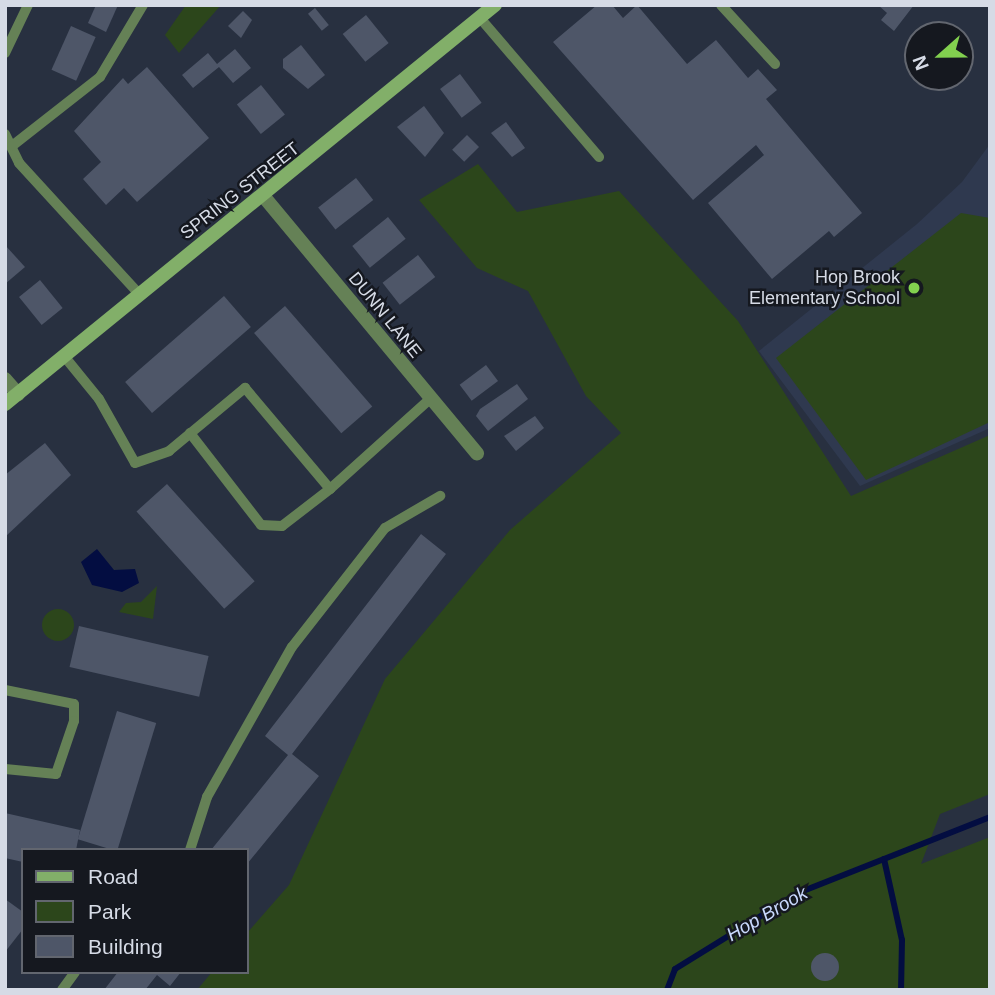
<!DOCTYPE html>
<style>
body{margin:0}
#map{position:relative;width:995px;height:995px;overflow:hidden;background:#283040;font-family:Helvetica,sans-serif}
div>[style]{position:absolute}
.built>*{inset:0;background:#2f394f}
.green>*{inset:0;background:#2c461b}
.round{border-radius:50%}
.water>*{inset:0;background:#030d41}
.stream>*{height:6px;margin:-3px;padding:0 3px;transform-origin:3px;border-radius:3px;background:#030d41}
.building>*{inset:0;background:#4e5668;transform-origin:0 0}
.lane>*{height:10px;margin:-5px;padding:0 5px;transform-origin:5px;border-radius:5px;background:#658156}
.street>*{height:14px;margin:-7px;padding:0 7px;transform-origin:7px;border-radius:7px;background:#658156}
.secondary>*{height:14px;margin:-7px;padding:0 7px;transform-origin:7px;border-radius:7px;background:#82af69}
.dots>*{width:19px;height:19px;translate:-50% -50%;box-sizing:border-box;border:4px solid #15181f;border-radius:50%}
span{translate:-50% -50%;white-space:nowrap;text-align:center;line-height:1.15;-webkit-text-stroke:5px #15181f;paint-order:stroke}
.street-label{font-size:18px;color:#d6dbe6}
.poi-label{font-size:18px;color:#d6dbe6}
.right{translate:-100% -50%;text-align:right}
.water-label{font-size:19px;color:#c9d9fc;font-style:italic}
.frame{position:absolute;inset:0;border:7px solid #d6dbe6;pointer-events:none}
.legend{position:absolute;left:21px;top:848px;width:228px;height:126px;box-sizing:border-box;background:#15181f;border:2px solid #62666f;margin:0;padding:9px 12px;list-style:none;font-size:21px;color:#d6dbe6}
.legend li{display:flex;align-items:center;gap:14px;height:35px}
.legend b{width:35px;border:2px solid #62666f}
.north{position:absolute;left:904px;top:21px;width:70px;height:70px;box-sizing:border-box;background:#15181f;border:2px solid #62666f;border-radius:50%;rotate:249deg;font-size:19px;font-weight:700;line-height:28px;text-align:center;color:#d6dbe6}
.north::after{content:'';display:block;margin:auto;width:24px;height:32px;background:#82d04f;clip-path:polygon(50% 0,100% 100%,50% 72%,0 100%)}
</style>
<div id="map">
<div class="built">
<i style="clip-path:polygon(990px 144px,990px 428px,860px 486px,759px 351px,917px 224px,962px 182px)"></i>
</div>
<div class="green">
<i style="clip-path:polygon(186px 5px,221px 5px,179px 53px,165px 35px)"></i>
<i style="clip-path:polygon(478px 164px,517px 212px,619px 191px,738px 321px,851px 496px,990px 435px,990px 794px,940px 814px,921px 864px,990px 837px,990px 990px,197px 990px,212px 972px,247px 972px,247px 933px,289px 885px,385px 679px,510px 530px,621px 433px,586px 396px,528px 291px,477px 268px,419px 200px)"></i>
<i style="clip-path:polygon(961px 213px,990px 218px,990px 422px,866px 480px,776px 358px)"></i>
<i style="clip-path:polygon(157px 586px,153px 619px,119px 612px,126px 603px,141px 602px)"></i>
<i class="round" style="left:42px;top:609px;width:32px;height:32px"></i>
</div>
<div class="water">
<i style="clip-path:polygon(97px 549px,114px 570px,135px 569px,139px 583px,122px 592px,92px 585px,81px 562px)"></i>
</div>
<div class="stream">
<i style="left:884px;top:859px;width:83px;rotate:77.5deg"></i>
<i style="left:902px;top:940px;width:50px;rotate:91.1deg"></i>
<i style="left:667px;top:990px;width:22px;rotate:-69deg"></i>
<i style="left:675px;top:969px;width:145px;rotate:-31.7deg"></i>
<i style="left:798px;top:893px;width:206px;rotate:-21.6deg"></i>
</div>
<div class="building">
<i style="clip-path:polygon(96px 5px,118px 5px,106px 32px,88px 23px)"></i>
<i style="clip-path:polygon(597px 5px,612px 5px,623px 18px,637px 5px,687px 64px,716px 40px,748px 78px,758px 69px,777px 90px,766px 99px,862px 213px,834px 237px,829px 231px,772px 279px,708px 203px,764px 155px,756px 145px,693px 200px,553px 42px)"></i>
<i style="clip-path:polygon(878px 5px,914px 5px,894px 31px,881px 20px,887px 13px)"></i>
<i style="left:315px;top:8px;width:22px;height:9px;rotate:51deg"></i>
<i style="clip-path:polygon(243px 11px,252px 20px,241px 38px,228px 26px)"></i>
<i style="left:366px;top:15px;width:36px;height:30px;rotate:51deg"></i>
<i style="left:71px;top:26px;width:27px;height:48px;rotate:24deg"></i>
<i style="clip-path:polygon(301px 45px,325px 75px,308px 89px,283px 68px,283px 59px)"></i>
<i style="clip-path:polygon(235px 49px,251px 68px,233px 83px,219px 67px,193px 88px,182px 75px,208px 53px,217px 64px)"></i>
<i style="clip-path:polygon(147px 67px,209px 138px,137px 202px,124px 188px,106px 205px,83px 179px,101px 162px,74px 131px,123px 78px,128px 84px)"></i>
<i style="left:460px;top:74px;width:36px;height:25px;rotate:53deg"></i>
<i style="left:261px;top:85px;width:38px;height:31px;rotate:51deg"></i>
<i style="clip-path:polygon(424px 106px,444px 133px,425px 157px,397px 127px)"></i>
<i style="clip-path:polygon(506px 122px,525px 148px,512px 157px,491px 133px)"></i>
<i style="left:467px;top:135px;width:17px;height:21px;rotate:45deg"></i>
<i style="left:356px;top:178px;width:28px;height:48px;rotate:52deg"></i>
<i style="left:388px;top:217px;width:28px;height:46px;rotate:51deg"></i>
<i style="clip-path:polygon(5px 245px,25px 267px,5px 284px)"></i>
<i style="left:418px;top:255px;width:28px;height:45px;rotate:52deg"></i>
<i style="left:40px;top:280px;width:36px;height:27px;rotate:51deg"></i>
<i style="left:224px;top:296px;width:41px;height:131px;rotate:49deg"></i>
<i style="left:285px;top:306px;width:133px;height:41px;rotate:49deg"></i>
<i style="left:486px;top:365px;width:20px;height:33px;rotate:53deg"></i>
<i style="clip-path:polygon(517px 384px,528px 399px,488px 431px,476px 416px,480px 409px)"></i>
<i style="clip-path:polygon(535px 416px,544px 428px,516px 451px,504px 436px)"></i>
<i style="clip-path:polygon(45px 443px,71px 475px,5px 537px,5px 475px)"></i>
<i style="left:167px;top:484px;width:131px;height:41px;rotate:48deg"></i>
<i style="clip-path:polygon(421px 534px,446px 554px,292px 754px,319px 776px,247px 864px,247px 850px,211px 850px,288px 755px,265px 736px)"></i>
<i style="left:79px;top:626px;width:133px;height:42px;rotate:13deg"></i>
<i style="left:117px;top:711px;width:41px;height:134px;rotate:17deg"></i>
<i style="clip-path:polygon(5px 813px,80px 830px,76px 850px,23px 850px,23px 862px,5px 858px)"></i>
<i style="clip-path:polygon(5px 899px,23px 912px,23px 929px,5px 952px)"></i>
<i class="round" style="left:811px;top:953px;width:28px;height:28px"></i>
<i style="clip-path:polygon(118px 972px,181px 972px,170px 986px,157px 975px,145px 990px,104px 990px)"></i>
</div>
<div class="lane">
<i style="left:721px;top:5px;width:80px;rotate:47.5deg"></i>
<i style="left:480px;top:18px;width:183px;rotate:49.4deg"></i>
<i style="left:5px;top:53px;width:53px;rotate:-64.4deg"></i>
<i style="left:5px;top:134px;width:32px;rotate:64deg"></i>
<i style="left:19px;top:163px;width:178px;rotate:47.5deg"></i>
<i style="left:12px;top:146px;width:112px;rotate:-38.1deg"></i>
<i style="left:100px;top:77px;width:84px;rotate:-59.2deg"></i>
<i style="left:64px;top:356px;width:55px;rotate:50.9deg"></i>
<i style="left:99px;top:399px;width:73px;rotate:60.6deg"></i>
<i style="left:135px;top:463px;width:36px;rotate:-19deg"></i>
<i style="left:169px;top:451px;width:99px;rotate:-39.7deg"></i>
<i style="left:245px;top:388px;width:132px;rotate:49.9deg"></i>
<i style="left:330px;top:489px;width:133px;rotate:-42deg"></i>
<i style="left:190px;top:433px;width:116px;rotate:52.3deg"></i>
<i style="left:261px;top:525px;width:21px;rotate:3deg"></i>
<i style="left:282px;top:526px;width:61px;rotate:-37.6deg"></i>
<i style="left:5px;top:690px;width:70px;rotate:11.5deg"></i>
<i style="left:74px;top:704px;width:17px;rotate:90deg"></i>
<i style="left:74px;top:721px;width:56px;rotate:108.8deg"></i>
<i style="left:56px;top:774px;width:51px;rotate:-174.4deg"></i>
<i style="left:190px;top:850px;width:56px;rotate:-72.2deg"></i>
<i style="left:207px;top:797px;width:172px;rotate:-60.5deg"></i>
<i style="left:292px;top:647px;width:151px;rotate:-52deg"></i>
<i style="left:385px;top:528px;width:64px;rotate:-30.2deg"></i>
<i style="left:62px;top:990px;width:22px;rotate:-54deg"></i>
</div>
<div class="street">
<i style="left:265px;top:198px;width:332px;rotate:50.3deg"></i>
<i style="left:5px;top:379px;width:20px;rotate:49deg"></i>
</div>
<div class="secondary">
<i style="left:5px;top:404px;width:632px;rotate:-39.16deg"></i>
</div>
<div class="dots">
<i style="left:914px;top:288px;background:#82d04f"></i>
</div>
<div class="street-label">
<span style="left:240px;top:191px;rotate:-38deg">SPRING STREET</span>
<span style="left:385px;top:315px;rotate:51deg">DUNN LANE</span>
</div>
<div class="poi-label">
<span class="right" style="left:900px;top:288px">Hop Brook<br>Elementary School</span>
</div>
<div class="water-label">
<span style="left:767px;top:914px;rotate:-30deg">Hop Brook</span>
</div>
<div class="frame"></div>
<ul class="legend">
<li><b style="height:9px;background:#82af69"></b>Road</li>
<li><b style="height:19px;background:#2c461b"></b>Park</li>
<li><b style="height:19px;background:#4e5668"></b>Building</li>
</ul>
<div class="north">N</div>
</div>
